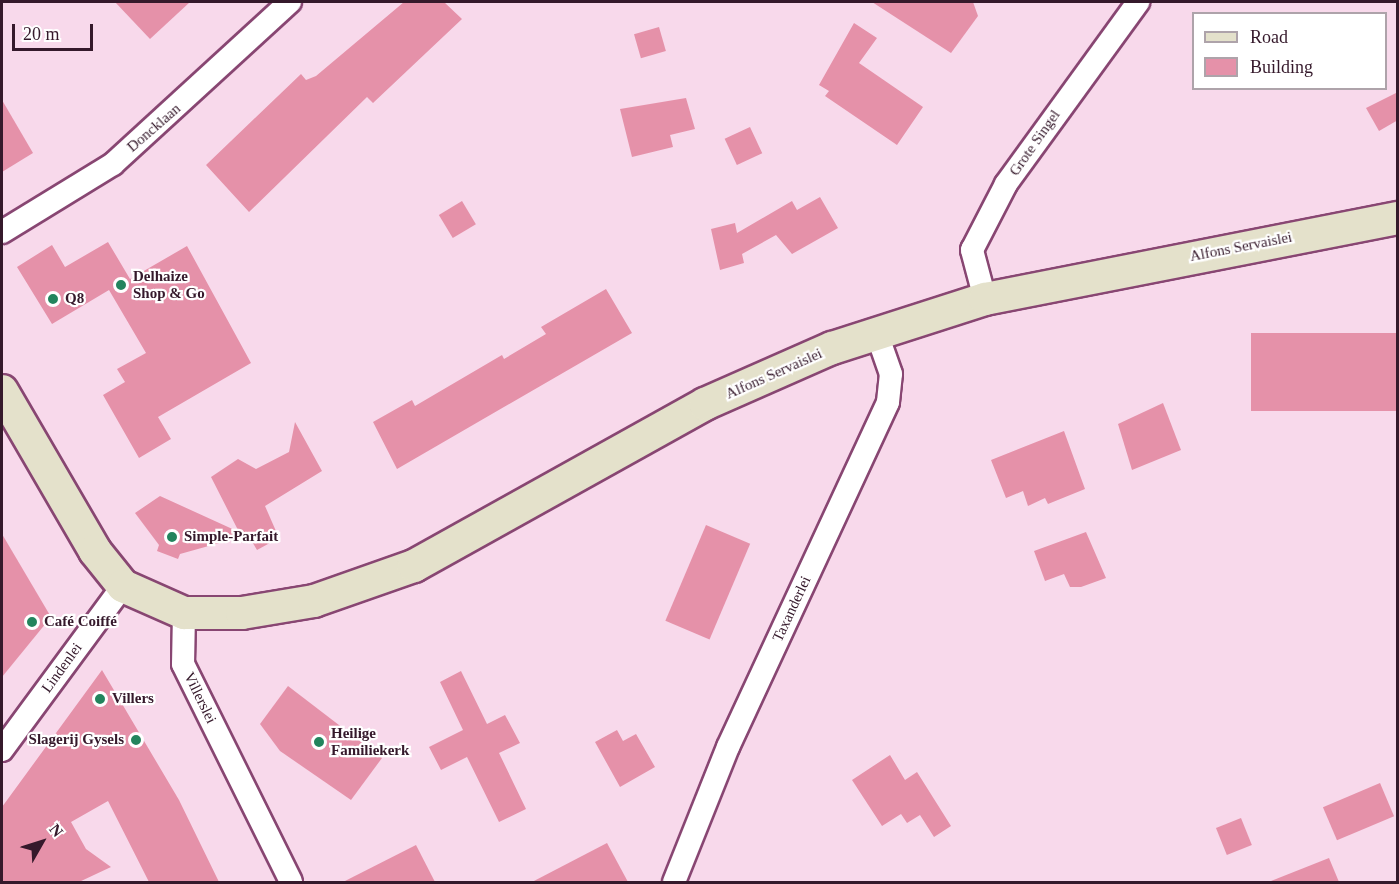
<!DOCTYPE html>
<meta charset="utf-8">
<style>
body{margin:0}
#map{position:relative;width:1399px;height:884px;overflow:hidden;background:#f8d9eb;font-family:"Times New Roman",serif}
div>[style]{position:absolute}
.building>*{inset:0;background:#e591a9;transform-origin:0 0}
.roads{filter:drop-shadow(2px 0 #884672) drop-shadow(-2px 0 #884672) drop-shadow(0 2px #884672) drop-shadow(0 -2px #884672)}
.street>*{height:22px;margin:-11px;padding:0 11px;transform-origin:11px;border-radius:11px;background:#fff}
.secondary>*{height:32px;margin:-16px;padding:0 16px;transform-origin:16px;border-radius:16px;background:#e4e1cb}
.dots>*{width:16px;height:16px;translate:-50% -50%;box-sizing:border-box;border:3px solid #fff;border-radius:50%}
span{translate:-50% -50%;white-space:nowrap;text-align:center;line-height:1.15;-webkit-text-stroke:4.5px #fff;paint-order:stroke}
.street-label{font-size:15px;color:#35192b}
.poi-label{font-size:15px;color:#35192b;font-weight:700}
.left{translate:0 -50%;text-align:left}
.right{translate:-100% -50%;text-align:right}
.frame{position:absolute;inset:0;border:3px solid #35192b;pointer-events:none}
.legend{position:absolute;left:1192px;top:12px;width:195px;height:78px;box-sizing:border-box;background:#fff;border:2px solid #aea3aa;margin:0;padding:8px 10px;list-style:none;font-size:18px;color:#35192b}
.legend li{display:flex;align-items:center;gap:12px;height:30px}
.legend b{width:30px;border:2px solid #aea3aa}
.north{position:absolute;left:12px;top:812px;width:60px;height:60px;-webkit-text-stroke:4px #fff;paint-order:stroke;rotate:51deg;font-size:16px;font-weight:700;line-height:24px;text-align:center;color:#35192b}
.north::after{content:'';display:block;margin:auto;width:21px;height:27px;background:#35192b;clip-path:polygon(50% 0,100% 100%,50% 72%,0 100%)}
.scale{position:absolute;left:12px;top:24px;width:81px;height:27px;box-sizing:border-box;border:3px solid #35192b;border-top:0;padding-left:8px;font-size:18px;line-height:21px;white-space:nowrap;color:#35192b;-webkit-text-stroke:4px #fff;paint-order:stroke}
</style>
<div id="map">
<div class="building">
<i style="clip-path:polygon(115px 2px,190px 2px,150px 39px)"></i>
<i style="clip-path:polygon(404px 2px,444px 2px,462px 19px,373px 103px,367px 97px,249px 212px,206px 165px,301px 74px,306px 80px,316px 76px)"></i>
<i style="clip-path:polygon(872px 2px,973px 2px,978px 16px,951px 53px)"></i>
<i style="clip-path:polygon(854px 23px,877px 38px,859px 63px,923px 107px,897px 145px,825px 96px,829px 91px,819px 85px)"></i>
<i style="left:659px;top:27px;width:25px;height:26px;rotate:74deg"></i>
<i style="clip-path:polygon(1398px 92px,1398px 120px,1379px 131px,1366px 108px)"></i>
<i style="clip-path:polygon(686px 98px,695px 129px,670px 135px,673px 147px,632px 157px,620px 109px)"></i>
<i style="clip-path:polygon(2px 100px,33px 153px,2px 172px)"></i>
<i style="left:750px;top:127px;width:29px;height:28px;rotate:65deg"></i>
<i style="clip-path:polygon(820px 197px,838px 228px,792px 254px,776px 235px,742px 254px,744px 263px,720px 270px,711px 229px,735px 223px,737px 233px,792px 201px,797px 210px)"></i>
<i style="left:462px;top:201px;width:27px;height:27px;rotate:59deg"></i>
<i style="clip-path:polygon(108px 242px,130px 279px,187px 246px,251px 363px,158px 417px,171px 439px,139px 458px,103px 395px,125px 382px,117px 369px,146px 353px,109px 290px,52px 324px,17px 267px,52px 245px,65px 267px)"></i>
<i style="clip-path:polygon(606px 289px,632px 333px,397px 469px,373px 422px,412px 400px,415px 406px,502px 355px,504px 359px,546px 334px,541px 327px)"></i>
<i style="left:1398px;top:333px;width:78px;height:147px;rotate:90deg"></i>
<i style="clip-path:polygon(1163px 403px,1181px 450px,1132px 470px,1118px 424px)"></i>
<i style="clip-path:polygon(295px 422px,322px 471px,265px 506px,279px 538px,257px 550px,248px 535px,180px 554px,178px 559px,157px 551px,159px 545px,135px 513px,160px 496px,239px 532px,211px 477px,238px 459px,256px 469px,289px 452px)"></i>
<i style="clip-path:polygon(1064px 431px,1085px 489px,1048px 504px,1045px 498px,1028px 506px,1023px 491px,1006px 498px,991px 460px)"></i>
<i style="left:706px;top:525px;width:48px;height:104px;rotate:23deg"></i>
<i style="clip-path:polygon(1086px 532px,1106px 578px,1081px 587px,1070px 587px,1064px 574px,1045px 581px,1034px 551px)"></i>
<i style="clip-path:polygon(2px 534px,51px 617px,2px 677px)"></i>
<i style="clip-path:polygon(102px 670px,179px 800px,219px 882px,149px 882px,108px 801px,71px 822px,86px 849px,111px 867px,79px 882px,2px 882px,2px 807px)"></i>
<i style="clip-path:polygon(461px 671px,487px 724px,505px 715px,520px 743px,499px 753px,526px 809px,499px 822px,467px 757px,441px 770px,429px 747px,463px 730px,440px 682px)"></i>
<i style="clip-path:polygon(288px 686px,382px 758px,351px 800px,280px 751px,260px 724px)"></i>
<i style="clip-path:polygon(617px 730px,623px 741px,636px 734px,655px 767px,620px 787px,595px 742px)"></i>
<i style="clip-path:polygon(890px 755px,905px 780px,917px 772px,951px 826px,934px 837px,920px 815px,907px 823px,901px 814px,882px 826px,852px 780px)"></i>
<i style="left:1380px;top:783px;width:36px;height:62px;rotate:67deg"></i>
<i style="left:1241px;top:818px;width:29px;height:27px;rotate:68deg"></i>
<i style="clip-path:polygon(607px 843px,628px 882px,532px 882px)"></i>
<i style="clip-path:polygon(416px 845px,435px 882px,343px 882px)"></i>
<i style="clip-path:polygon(1329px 858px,1339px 882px,1271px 882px,1271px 881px)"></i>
</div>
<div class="roads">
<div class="street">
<i style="left:2px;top:232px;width:130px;rotate:-31.5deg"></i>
<i style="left:113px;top:164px;width:240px;rotate:-42.5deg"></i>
<i style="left:985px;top:299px;width:51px;rotate:-104.9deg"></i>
<i style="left:972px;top:250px;width:74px;rotate:-62.7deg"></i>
<i style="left:1006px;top:184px;width:225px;rotate:-54deg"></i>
<i style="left:184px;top:613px;width:51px;rotate:91.1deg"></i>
<i style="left:183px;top:664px;width:243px;rotate:63.6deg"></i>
<i style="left:2px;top:750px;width:204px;rotate:-53.6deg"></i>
<i style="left:674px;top:882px;width:145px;rotate:-68.2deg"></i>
<i style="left:728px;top:747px;width:380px;rotate:-65.1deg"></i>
<i style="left:888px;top:402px;width:28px;rotate:-84deg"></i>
<i style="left:891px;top:374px;width:42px;rotate:-109.3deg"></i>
</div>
<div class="secondary">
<i style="left:2px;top:391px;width:185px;rotate:59.8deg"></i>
<i style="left:95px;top:551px;width:45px;rotate:51.3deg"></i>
<i style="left:123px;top:586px;width:67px;rotate:23.9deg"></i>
<i style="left:184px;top:613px;width:58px"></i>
<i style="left:242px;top:613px;width:73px;rotate:-9.5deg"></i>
<i style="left:314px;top:601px;width:106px;rotate:-19.3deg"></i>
<i style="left:414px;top:566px;width:333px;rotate:-29.1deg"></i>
<i style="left:705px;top:404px;width:139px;rotate:-23.8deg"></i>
<i style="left:832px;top:348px;width:161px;rotate:-17.8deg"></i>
<i style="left:985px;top:299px;width:421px;rotate:-11.1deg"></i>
</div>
</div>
<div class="dots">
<i style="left:121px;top:285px;background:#23845d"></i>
<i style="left:53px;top:299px;background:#23845d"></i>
<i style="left:172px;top:537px;background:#23845d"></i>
<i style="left:32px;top:622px;background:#23845d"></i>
<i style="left:100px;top:699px;background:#23845d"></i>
<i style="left:136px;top:740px;background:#23845d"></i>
<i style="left:319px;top:742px;background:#23845d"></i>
</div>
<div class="street-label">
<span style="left:154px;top:128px;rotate:-41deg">Doncklaan</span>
<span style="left:1035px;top:143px;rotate:-55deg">Grote Singel</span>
<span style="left:1241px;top:247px;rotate:-11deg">Alfons Servaislei</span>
<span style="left:774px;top:374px;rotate:-24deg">Alfons Servaislei</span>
<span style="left:792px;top:609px;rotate:-65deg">Taxanderlei</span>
<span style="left:62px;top:668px;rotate:-54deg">Lindenlei</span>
<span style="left:200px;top:698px;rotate:64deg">Villerslei</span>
</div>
<div class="poi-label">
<span class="left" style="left:133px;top:285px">Delhaize<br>Shop &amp; Go</span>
<span class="left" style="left:65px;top:299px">Q8</span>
<span class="left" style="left:184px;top:537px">Simple-Parfait</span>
<span class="left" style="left:44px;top:622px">Café Coiffé</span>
<span class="left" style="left:112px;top:699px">Villers</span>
<span class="left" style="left:331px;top:742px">Heilige<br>Familiekerk</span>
<span class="right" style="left:124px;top:740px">Slagerij Gysels</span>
</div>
<div class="frame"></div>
<ul class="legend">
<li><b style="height:8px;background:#e4e1cb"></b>Road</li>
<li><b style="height:16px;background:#e591a9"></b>Building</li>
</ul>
<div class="north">N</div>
<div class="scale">20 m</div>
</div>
